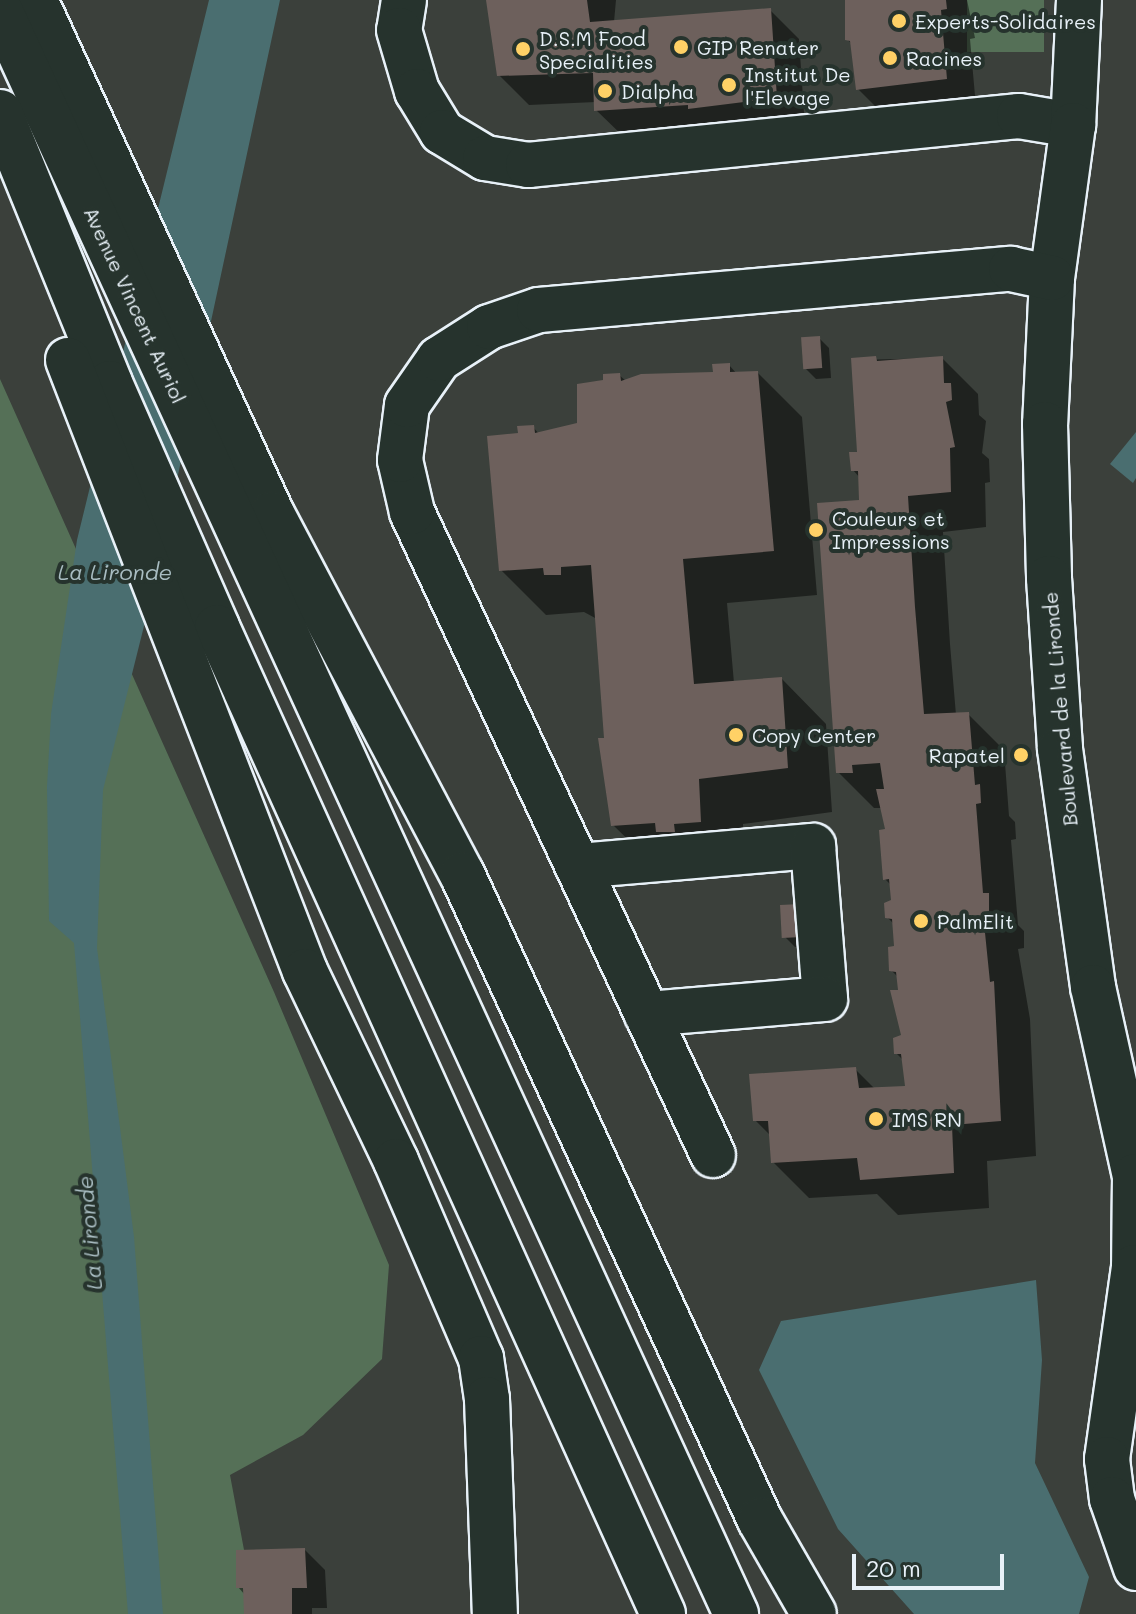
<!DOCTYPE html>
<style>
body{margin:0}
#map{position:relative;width:1136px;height:1614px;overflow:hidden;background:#3b403b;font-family:Mali,sans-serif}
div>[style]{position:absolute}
.green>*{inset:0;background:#557057;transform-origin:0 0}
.water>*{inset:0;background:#4a6e70}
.shadow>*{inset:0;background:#0007}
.building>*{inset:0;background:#6d605c;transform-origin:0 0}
.roads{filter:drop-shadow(2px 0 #e8f1f8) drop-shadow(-2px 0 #e8f1f8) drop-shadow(0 2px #e8f1f8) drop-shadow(0 -2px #e8f1f8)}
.minor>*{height:44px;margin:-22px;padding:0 22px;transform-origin:22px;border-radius:22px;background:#26332d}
.major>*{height:44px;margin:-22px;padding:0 22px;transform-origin:22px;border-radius:22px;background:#26332d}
.dots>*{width:22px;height:22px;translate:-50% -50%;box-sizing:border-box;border:4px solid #26332d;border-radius:50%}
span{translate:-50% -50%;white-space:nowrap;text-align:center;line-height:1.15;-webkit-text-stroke:8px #26332d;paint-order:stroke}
.poi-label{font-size:20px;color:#e8f1f8}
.left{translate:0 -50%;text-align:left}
.right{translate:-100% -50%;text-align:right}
.street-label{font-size:20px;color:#e8f1f8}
.water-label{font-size:22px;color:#a9bdc2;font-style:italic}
.scale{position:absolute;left:852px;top:1554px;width:152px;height:36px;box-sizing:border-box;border:4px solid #e8f1f8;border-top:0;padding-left:10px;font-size:24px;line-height:28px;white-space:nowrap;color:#e8f1f8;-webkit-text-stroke:6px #26332d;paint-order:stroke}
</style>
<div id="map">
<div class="green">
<i style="left:967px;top:0;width:77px;height:52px"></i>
<i style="clip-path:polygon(0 379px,274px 992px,389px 1265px,382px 1359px,303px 1435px,230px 1475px,256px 1614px,0 1614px)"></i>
</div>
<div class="water">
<i style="clip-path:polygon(209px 0,280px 0,155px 582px,103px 790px,97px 948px,134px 1237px,163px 1614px,128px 1614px,74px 943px,49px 921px,47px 787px,51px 714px,77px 540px)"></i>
<i style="clip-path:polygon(1136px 432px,1136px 478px,1133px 483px,1110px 464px)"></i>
<i style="clip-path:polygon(1036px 1280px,1042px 1360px,1035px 1463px,1089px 1577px,1079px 1614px,914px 1614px,838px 1529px,759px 1370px,781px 1321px)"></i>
</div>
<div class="shadow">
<i style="clip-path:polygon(488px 0,616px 0,614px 22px,770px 10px,799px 39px,805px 127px,626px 139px,596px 110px,596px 102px,529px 105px,499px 75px)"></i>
<i style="clip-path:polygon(847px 0,967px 0,975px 38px,970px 39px,976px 107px,887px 118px,858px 89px,853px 45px,847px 39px)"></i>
<i style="clip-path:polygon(819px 338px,829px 348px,831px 378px,816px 379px,806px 369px)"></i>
<i style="clip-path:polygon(942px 358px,978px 394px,979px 415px,986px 421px,982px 453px,989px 459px,990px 482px,985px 483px,986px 527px,943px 532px,950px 644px,956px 715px,968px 714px,1004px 750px,1009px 816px,1015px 822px,1016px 839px,1011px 840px,1018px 925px,1024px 931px,1024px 948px,1018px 949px,1030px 1019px,1036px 1156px,987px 1161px,989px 1208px,898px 1215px,877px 1194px,809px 1198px,773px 1162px,771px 1136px,755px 1120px,855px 1069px,875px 1089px,907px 1087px,904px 1061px,896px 1053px,903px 1036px,898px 977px,891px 970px,896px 947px,894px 924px,887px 917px,893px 902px,892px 886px,885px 879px,888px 830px,882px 808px,874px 808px,838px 772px,861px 502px,860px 478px,853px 470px,859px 454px,853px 360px)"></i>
<i style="clip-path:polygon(729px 365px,737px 374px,758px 373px,802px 417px,817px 595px,727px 603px,734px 683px,782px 679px,826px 724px,832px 812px,743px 824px,745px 866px,658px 869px,613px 825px,597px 619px,584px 612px,546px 615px,501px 570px,520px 435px,533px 427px,539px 434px,579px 424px,605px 382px,619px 375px,626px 381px,715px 374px)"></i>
<i style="clip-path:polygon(782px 908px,812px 946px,795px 947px,785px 937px)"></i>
<i style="clip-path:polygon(305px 1550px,325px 1570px,327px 1608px,312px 1608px,312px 1614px,246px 1614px,245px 1595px,238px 1587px)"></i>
</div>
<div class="building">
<i style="clip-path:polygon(486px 0,587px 0,590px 22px,771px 8px,777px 98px,688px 109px,688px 105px,594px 111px,593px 73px,497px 76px)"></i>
<i style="clip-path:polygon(845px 0,946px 0,947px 9px,941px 10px,947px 79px,856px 90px,850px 41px,845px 40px)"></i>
<i style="left:820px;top:336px;width:32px;height:19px;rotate:86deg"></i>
<i style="clip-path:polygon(876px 356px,877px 361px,943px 356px,944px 383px,951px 383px,952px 400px,946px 402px,955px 447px,950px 448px,951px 492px,908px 496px,915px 607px,924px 714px,969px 712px,975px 785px,980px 784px,981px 803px,976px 804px,983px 893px,989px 893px,989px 912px,983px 913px,990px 982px,994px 981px,1001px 1121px,952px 1125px,954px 1173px,860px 1180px,857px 1158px,771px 1163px,768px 1121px,753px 1121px,749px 1074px,856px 1067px,859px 1088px,905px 1086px,901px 1054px,894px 1054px,893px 1038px,901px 1035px,890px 990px,898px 990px,896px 972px,889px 971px,888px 947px,894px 946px,892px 919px,885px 918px,884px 903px,891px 900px,889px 879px,883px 880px,879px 830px,885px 829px,876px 789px,884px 789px,880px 763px,852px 765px,853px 773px,836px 773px,817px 503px,859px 500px,858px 471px,851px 471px,849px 452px,857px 452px,851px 358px)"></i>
<i style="clip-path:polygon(730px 363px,730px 372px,758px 371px,774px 551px,683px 559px,694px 684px,782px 677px,788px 768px,699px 779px,701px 822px,674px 824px,675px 832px,656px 832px,655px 823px,611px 826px,598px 738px,604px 738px,591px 565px,561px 567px,561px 575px,544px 575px,543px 568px,499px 571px,487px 436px,518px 433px,517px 426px,534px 425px,535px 433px,577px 423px,577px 384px,603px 380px,603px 374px,620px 373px,621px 381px,641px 374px,713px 372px,712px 364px)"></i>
<i style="left:801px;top:904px;width:33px;height:21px;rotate:87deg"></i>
<i style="clip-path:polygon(305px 1548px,307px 1588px,292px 1588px,292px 1614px,244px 1614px,243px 1588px,236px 1588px,236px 1550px)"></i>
</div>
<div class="roads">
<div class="minor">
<i style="left:404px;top:0;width:30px;rotate:99deg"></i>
<i style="left:399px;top:30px;width:64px;rotate:73.6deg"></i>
<i style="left:417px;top:91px;width:48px;rotate:58.6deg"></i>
<i style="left:442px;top:132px;width:50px;rotate:31.2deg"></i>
<i style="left:485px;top:158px;width:44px;rotate:9.2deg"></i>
<i style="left:528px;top:165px;width:493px;rotate:-5.7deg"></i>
<i style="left:1019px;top:116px;width:55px;rotate:9.5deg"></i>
<i style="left:1079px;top:0;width:125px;rotate:92.7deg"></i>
<i style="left:1073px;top:125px;width:154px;rotate:97.8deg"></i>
<i style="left:1052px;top:278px;width:146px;rotate:92.7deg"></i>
<i style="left:1045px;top:424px;width:154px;rotate:88.5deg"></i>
<i style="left:1049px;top:578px;width:171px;rotate:86.3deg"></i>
<i style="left:1060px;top:749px;width:240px;rotate:82.1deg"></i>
<i style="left:1093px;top:987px;width:194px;rotate:77.5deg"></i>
<i style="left:1135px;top:1176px;width:91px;rotate:90.6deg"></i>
<i style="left:1134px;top:1267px;width:194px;rotate:98deg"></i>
<i style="left:1107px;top:1459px;width:40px;rotate:82.9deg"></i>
<i style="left:1112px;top:1499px;width:73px;rotate:70.8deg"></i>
<i style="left:578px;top:866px;width:236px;rotate:-4.9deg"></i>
<i style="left:813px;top:846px;width:153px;rotate:85.5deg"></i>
<i style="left:825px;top:999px;width:179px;rotate:175.2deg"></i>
<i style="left:713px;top:1155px;width:710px;rotate:-115.09deg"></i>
<i style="left:412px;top:512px;width:53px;rotate:-103deg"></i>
<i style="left:400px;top:460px;width:55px;rotate:-82.7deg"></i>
<i style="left:407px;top:405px;width:56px;rotate:-55.2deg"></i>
<i style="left:439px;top:359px;width:59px;rotate:-32.6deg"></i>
<i style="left:489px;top:327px;width:53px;rotate:-18.8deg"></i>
<i style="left:539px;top:310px;width:474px;rotate:-5deg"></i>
<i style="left:1011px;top:269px;width:42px;rotate:12.4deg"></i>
</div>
<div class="major">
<i style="left:35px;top:0;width:566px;rotate:65.25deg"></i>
<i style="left:272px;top:514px;width:407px;rotate:62.2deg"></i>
<i style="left:462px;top:874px;width:711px;rotate:65.24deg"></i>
<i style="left:760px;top:1520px;width:108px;rotate:60.1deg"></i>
<i style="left:0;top:10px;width:1765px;rotate:65.35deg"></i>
<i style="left:0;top:112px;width:292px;rotate:67.9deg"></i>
<i style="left:110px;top:383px;width:266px;rotate:66.3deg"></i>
<i style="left:217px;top:627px;width:1083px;rotate:65.68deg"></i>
<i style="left:68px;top:360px;width:655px;rotate:68.8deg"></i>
<i style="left:305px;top:971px;width:211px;rotate:64.4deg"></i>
<i style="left:396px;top:1161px;width:215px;rotate:66.7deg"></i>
<i style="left:481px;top:1358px;width:41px;rotate:81.7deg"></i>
<i style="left:487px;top:1399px;width:215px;rotate:87.9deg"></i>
</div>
</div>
<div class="dots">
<i style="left:899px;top:21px;background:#ffd166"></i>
<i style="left:681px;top:47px;background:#ffd166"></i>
<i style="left:523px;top:49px;background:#ffd166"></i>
<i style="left:890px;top:58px;background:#ffd166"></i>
<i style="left:729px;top:85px;background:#ffd166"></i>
<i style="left:605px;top:91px;background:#ffd166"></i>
<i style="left:816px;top:530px;background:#ffd166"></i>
<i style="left:736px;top:735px;background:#ffd166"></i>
<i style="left:1021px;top:755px;background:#ffd166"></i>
<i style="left:921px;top:921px;background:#ffd166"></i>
<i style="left:876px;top:1119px;background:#ffd166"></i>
</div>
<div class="poi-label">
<span class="left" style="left:915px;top:21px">Experts-Solidaires</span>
<span class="left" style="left:539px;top:50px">D.S.M Food<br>Specialities</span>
<span class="left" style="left:697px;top:47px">GIP Renater</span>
<span class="left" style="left:906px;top:58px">Racines</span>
<span class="left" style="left:745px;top:86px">Institut De<br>l'Elevage</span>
<span class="left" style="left:621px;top:91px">Dialpha</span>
<span class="left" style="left:832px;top:530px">Couleurs et<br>Impressions</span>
<span class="left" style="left:752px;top:735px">Copy Center</span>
<span class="right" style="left:1005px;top:755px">Rapatel</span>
<span class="left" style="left:937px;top:921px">PalmElit</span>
<span class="left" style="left:892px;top:1119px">IMS RN</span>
</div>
<div class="street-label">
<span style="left:135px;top:305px;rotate:65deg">Avenue Vincent Auriol</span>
<span style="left:1060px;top:709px;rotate:-95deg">Boulevard de la Lironde</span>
</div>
<div class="water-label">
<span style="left:115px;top:572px">La Lironde</span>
<span style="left:89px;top:1233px;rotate:-95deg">La Lironde</span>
</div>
<div class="scale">20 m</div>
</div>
